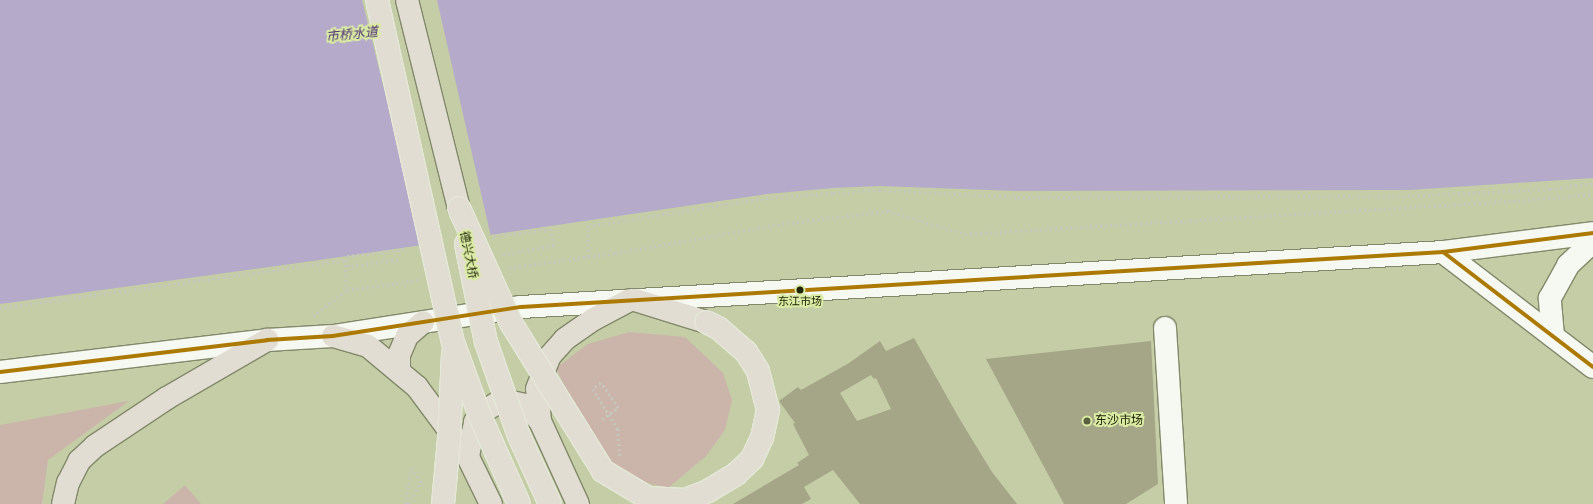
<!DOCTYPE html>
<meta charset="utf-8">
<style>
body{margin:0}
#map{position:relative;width:1593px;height:504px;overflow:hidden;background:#c4cda6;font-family:Rubik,"Noto Sans SC",sans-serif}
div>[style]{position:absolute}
.green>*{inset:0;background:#cbb5ab}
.water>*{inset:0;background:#b5aaca}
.pier>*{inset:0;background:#c4cda6}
.building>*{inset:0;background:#a5a687}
.path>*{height:2.5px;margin-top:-1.25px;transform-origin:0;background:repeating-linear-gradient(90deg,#c5c7bc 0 2px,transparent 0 5px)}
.roads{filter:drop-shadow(1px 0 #82896a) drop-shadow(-1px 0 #82896a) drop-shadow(0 1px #82896a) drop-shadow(0 -1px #82896a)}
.minor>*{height:22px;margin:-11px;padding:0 11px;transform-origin:11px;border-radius:11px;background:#f6f8f2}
.major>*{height:22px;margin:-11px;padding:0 11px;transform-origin:11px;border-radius:11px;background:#e2ddd2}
.bridges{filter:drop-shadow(1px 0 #e4e8d7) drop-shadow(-1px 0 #e4e8d7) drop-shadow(0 1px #e4e8d7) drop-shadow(0 -1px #e4e8d7)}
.major-bridge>*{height:22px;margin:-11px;padding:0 11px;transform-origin:11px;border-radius:11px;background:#e2ddd2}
.bus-1>*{height:4px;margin:-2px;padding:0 2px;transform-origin:2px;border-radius:2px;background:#ac7903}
.dots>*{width:11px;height:11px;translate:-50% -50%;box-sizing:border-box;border:2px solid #daeba3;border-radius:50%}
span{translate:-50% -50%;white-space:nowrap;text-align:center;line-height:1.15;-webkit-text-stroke:4px #daeba3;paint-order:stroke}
.bus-label{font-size:11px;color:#202508}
.street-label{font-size:12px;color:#202508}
.poi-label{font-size:12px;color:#202508}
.left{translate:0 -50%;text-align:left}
.water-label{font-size:13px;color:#4b2d77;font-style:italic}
</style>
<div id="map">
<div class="green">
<i style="clip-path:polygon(629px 332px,685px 337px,723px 373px,732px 400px,725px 430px,706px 456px,668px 488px,623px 477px,600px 451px,574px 407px,556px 368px,588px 344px)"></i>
<i style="clip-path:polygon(129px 401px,48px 460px,42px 504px,0 504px,0 425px)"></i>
<i style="clip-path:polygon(185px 485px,201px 504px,163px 504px)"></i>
</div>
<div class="water">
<i style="clip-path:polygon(0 0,1593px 0,1593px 178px,1409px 190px,1018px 191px,880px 186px,833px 188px,767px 194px,320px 260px,0 304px)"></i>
</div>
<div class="pier">
<i style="clip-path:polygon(362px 0,437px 0,491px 237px,423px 247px)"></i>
</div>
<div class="building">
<i style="clip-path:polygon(evenodd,914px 338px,959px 418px,992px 472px,1017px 504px,860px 504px,833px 470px,804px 487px,811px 499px,802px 504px,733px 504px,799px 465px,797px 463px,809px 455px,793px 424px,795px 423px,779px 401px,798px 387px,801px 390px,849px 363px,880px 341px,886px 351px,914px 338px,871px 375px,874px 379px,876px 378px,891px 409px,857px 421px,840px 393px,871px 375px)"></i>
<i style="clip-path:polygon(1151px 341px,1158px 484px,1126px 504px,1064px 504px,986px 359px)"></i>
</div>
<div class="path">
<i style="left:494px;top:236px;width:57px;rotate:-7deg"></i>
<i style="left:551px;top:229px;width:17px;rotate:80deg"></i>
<i style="left:554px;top:246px;width:52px;rotate:170deg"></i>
<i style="left:588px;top:257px;width:31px;rotate:-90deg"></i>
<i style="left:588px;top:226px;width:180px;rotate:-8.9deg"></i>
<i style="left:766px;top:198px;width:67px;rotate:-4.3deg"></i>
<i style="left:833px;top:193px;width:46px;rotate:-3.7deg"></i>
<i style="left:879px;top:190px;width:139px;rotate:2.9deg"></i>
<i style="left:1018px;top:197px;width:390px;rotate:-0.1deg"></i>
<i style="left:1408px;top:196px;width:142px;rotate:-2.8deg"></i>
<i style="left:1550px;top:189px;width:43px;rotate:-7.9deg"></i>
<i style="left:398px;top:260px;width:50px;rotate:172deg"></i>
<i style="left:348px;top:267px;width:11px;rotate:-95deg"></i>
<i style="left:347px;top:256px;width:58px;rotate:-6.9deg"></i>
<i style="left:509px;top:268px;width:107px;rotate:-8.1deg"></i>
<i style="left:615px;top:253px;width:169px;rotate:-9.9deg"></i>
<i style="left:782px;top:224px;width:107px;rotate:-7deg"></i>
<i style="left:888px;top:211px;width:80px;rotate:16.6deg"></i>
<i style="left:965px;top:234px;width:549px;rotate:-3.45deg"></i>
<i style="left:1513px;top:201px;width:80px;rotate:-5deg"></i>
<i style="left:0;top:308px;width:348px;rotate:-7.9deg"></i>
<i style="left:345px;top:260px;width:30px;rotate:86deg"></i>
<i style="left:313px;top:316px;width:43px;rotate:-37.4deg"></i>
<i style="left:347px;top:290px;width:73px;rotate:-7.9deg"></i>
<i style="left:602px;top:419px;width:19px;rotate:-35deg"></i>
<i style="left:618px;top:408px;width:30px;rotate:-124deg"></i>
<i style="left:601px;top:383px;width:10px;rotate:143deg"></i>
<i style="left:593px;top:389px;width:47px;rotate:58deg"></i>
<i style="left:618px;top:429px;width:29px;rotate:86deg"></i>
<i style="left:411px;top:468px;width:21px;rotate:53deg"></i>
<i style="left:405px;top:504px;width:36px;rotate:-81deg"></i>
<i style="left:408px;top:504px;width:26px;rotate:-59deg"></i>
</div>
<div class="roads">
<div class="minor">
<i style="left:1443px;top:252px;width:189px;rotate:37.5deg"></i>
<i style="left:1165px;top:328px;width:176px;rotate:86.4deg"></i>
<i style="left:1553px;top:336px;width:38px;rotate:-95deg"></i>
<i style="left:1550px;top:298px;width:38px;rotate:-61deg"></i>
<i style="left:1568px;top:265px;width:34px;rotate:-43deg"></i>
<i style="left:0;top:372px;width:269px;rotate:-6.8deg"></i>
<i style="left:267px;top:340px;width:66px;rotate:-3.5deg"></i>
<i style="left:333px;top:336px;width:190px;rotate:-8.8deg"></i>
<i style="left:521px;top:307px;width:924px;rotate:-3.41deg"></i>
<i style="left:1443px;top:252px;width:151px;rotate:-7.2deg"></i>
</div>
<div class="major">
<i style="left:407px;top:0;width:214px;rotate:76deg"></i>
<i style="left:635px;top:300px;width:74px;rotate:17.2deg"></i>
<i style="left:333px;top:336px;width:36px;rotate:16deg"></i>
<i style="left:368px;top:346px;width:64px;rotate:39.9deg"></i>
<i style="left:417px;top:387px;width:82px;rotate:53.4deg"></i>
<i style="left:466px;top:453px;width:57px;rotate:63.9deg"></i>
<i style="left:399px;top:370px;width:15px;rotate:-90deg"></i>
<i style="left:399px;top:355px;width:21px;rotate:-67deg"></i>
<i style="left:407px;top:336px;width:21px;rotate:-41deg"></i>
<i style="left:468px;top:456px;width:35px;rotate:-78deg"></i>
<i style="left:475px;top:422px;width:16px;rotate:-47deg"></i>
<i style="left:486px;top:410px;width:19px;rotate:-32deg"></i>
<i style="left:502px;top:400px;width:24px;rotate:12deg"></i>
<i style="left:525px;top:405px;width:22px;rotate:47deg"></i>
<i style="left:63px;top:504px;width:22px;rotate:-77deg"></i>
<i style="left:68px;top:483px;width:25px;rotate:-63deg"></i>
<i style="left:79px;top:461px;width:22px;rotate:-43deg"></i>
<i style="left:95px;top:446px;width:87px;rotate:-33.7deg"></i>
<i style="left:167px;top:398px;width:116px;rotate:-30.1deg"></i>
<i style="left:578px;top:504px;width:91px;rotate:-114.6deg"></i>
<i style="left:540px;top:421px;width:32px;rotate:-95deg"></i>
<i style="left:537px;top:389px;width:34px;rotate:-69deg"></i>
<i style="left:549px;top:357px;width:24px;rotate:-48deg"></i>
<i style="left:565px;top:339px;width:35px;rotate:-35deg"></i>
<i style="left:594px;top:319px;width:40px;rotate:-28deg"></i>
</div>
</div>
<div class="bridges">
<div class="major-bridge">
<i style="left:377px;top:0;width:350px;rotate:77.5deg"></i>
<i style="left:453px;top:342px;width:79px;rotate:70deg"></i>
<i style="left:480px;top:416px;width:96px;rotate:66.1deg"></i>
<i style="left:459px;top:208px;width:126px;rotate:65.7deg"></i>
<i style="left:511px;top:323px;width:174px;rotate:58.1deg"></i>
<i style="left:603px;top:471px;width:52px;rotate:31deg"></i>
<i style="left:648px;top:498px;width:37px;rotate:3deg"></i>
<i style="left:685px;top:500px;width:25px;rotate:-21deg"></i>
<i style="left:708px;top:491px;width:33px;rotate:-31deg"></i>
<i style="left:736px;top:474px;width:22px;rotate:-43deg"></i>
<i style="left:752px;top:459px;width:23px;rotate:-65deg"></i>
<i style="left:762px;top:438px;width:29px;rotate:-78deg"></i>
<i style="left:768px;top:410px;width:40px;rotate:-104.4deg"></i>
<i style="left:758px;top:371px;width:22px;rotate:-122deg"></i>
<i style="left:746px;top:352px;width:37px;rotate:-139deg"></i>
<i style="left:718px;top:328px;width:13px;rotate:-153deg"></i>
<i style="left:466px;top:244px;width:100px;rotate:78.5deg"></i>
<i style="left:486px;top:342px;width:100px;rotate:70.7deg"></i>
<i style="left:519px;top:436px;width:75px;rotate:65.5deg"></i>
<i style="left:443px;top:504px;width:65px;rotate:-84.7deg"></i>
<i style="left:449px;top:439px;width:86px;rotate:-87.3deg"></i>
</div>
</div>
<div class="bus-1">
<i style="left:1443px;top:252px;width:189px;rotate:37.5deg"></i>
<i style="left:0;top:372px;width:269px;rotate:-6.8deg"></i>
<i style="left:267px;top:340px;width:66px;rotate:-3.5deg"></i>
<i style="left:333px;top:336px;width:190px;rotate:-8.8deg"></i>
<i style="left:521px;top:307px;width:924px;rotate:-3.41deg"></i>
<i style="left:1443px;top:252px;width:151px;rotate:-7.2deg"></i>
</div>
<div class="dots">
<i style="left:800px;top:290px;background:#202508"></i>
<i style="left:1087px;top:421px;background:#59603f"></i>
</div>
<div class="bus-label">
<span style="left:800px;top:302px">东江市场</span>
</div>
<div class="street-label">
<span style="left:468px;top:255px;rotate:79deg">德兴大桥</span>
</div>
<div class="poi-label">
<span class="left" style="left:1095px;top:421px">东沙市场</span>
</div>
<div class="water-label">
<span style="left:352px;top:35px;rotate:-6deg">市桥水道</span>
</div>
</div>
